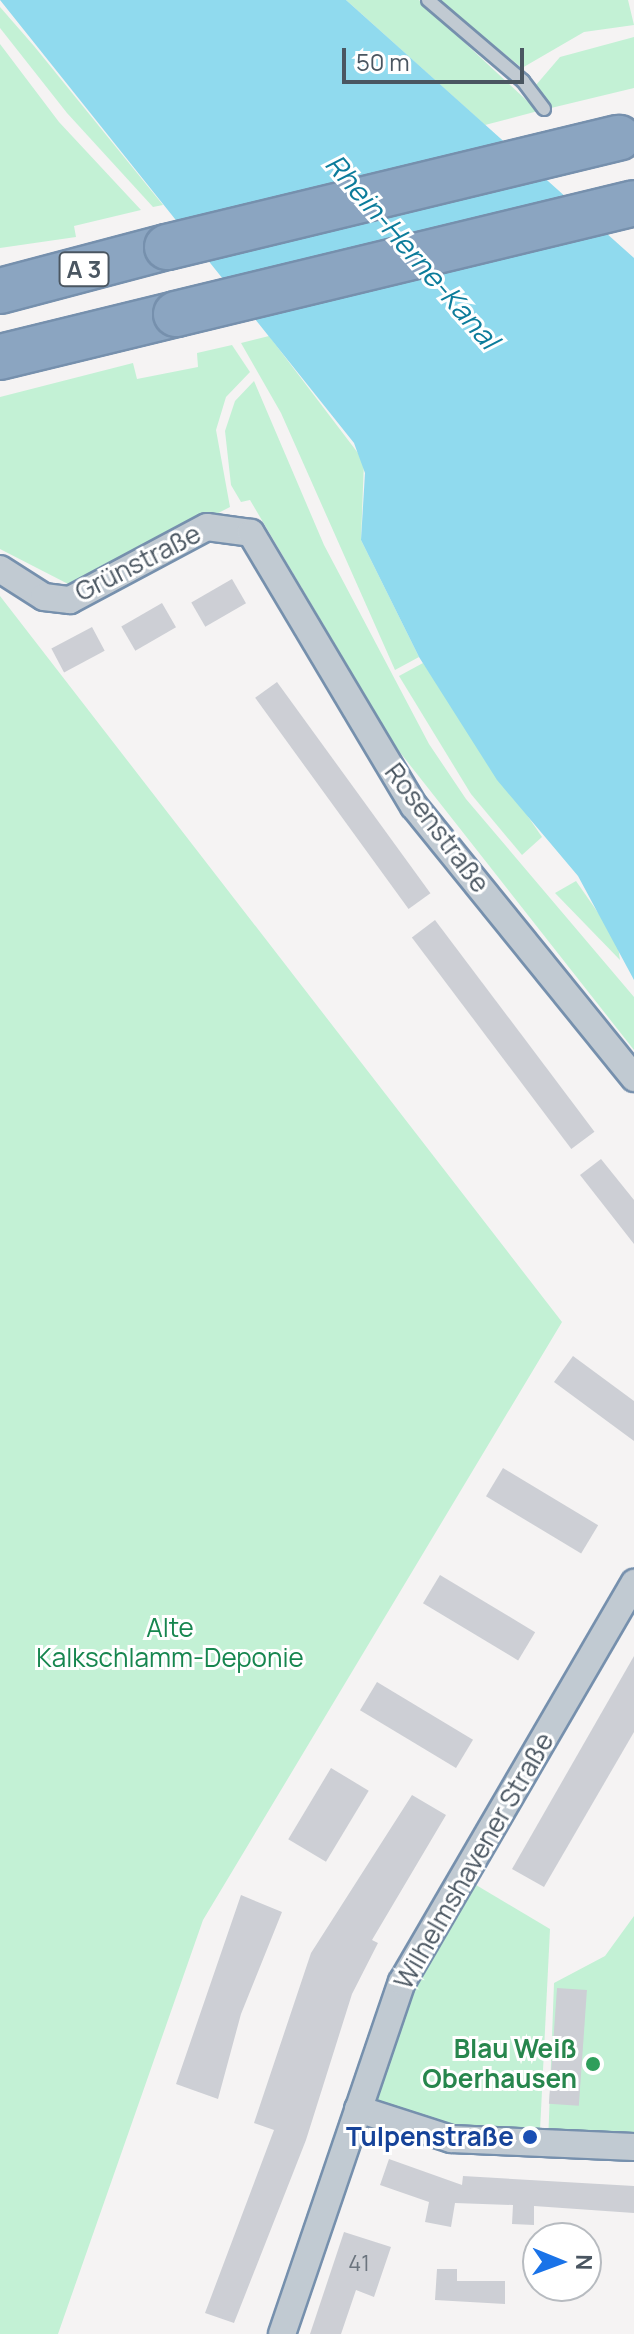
<!DOCTYPE html>
<meta charset="utf-8">
<style>
body{margin:0}
#map{position:relative;width:634px;height:2334px;overflow:hidden;background:#f5f3f3;font-family:Manrope,sans-serif}
div>[style]{position:absolute}
.green>*{inset:0;background:#c3f1d5}
.water>*{inset:0;background:#90daee}
.building>*{inset:0;background:#cdcfd5;transform-origin:0 0}
.roads{filter:drop-shadow(2px 0 #7690ad) drop-shadow(-2px 0 #7690ad) drop-shadow(0 2px #7690ad) drop-shadow(0 -2px #7690ad)}
.lane>*{height:12px;margin:-6px;padding:0 6px;transform-origin:6px;border-radius:6px;background:#c1cad2}
.street>*{height:26px;margin:-13px;padding:0 13px;transform-origin:13px;border-radius:13px;background:#c1cad2}
.highway>*{height:44px;margin:-22px;padding:0 22px;transform-origin:22px;border-radius:22px;background:#8ba5c1}
.bridges{filter:drop-shadow(2px 0 #7690ad) drop-shadow(-2px 0 #7690ad) drop-shadow(0 2px #7690ad) drop-shadow(0 -2px #7690ad)}
.highway-bridge>*{height:44px;margin:-22px;padding:0 22px;transform-origin:22px;border-radius:22px;background:#8ba5c1}
.dots>*{width:22px;height:22px;translate:-50% -50%;box-sizing:border-box;border:4px solid #fff;border-radius:50%}
span{translate:-50% -50%;white-space:nowrap;text-align:center;line-height:1.15;-webkit-text-stroke:6px #fff;paint-order:stroke}
.number-label{font-size:22px;color:#6b747e}
.number-label span{-webkit-text-stroke-width:0}
.shield-label span{padding:2px 6px;background:#fff;border:2px solid;border-radius:6px;-webkit-text-stroke-width:0}
.shield-label{font-size:24px;color:#4a5661;font-weight:700}
.street-label{font-size:26px;color:#4a5661}
.park-label{font-size:26px;color:#17864f}
.leisure-label{font-size:26px;color:#27864d;font-weight:700}
.right{translate:-100% -50%;text-align:right}
.transit-label{font-size:26px;color:#164399;font-weight:700}
.water-label{font-size:28px;color:#0c7c9b;font-style:italic}
.north{position:absolute;left:522px;top:2222px;width:80px;height:80px;box-sizing:border-box;background:#fff;border:2px solid #b7bbc0;border-radius:50%;rotate:91deg;font-size:22px;font-weight:700;line-height:32px;text-align:center;color:#4a5661}
.north::after{content:'';display:block;margin:auto;width:28px;height:36px;background:#1a73e8;clip-path:polygon(50% 0,100% 100%,50% 72%,0 100%)}
.scale{position:absolute;left:342px;top:48px;width:182px;height:36px;box-sizing:border-box;border:4px solid #4a5661;border-top:0;padding-left:10px;font-size:24px;line-height:28px;white-space:nowrap;color:#4a5661;-webkit-text-stroke:6px #fff;paint-order:stroke}
</style>
<div id="map">
<div class="green">
<i style="clip-path:polygon(346px 0,419px 0,538px 111px,485px 125px)"></i>
<i style="clip-path:polygon(438px 0,628px 0,634px 25px,584px 32px,522px 68px)"></i>
<i style="clip-path:polygon(0 7px,34px 46px,163px 205px,153px 207px,67px 113px,0 28px)"></i>
<i style="clip-path:polygon(634px 37px,634px 88px,551px 108px,536px 85px,560px 57px)"></i>
<i style="clip-path:polygon(0 44px,59px 122px,141px 210px,74px 226px,76px 237px,0 248px)"></i>
<i style="clip-path:polygon(269px 336px,364px 461px,361px 540px,419px 657px,395px 670px,281px 413px,241px 343px)"></i>
<i style="clip-path:polygon(232px 345px,250px 372px,226px 397px,216px 430px,230px 507px,74px 587px,0 549px,0 397px,133px 363px,137px 379px,198px 367px,197px 353px)"></i>
<i style="clip-path:polygon(254px 381px,324px 545px,429px 744px,466px 799px,634px 997px,634px 1050px,395px 746px,250px 500px,241px 502px,231px 485px,225px 431px,235px 401px)"></i>
<i style="clip-path:polygon(0 596px,562px 1322px,203px 1920px,58px 2334px,0 2334px)"></i>
<i style="clip-path:polygon(423px 663px,542px 837px,522px 855px,471px 794px,399px 676px)"></i>
<i style="clip-path:polygon(576px 881px,617px 940px,620px 960px,555px 893px)"></i>
<i style="clip-path:polygon(466px 1879px,550px 1929px,540px 2131px,448px 2130px,366px 2102px,395px 2013px)"></i>
<i style="clip-path:polygon(634px 1916px,634px 2147px,548px 2144px,554px 1983px,605px 1956px)"></i>
</div>
<div class="water">
<i style="clip-path:polygon(0 0,346px 0,634px 258px,634px 980px,578px 876px,497px 780px,419px 657px,361px 540px,365px 473px,354px 443px)"></i>
</div>
<div class="building">
<i style="left:232px;top:579px;width:28px;height:47px;rotate:60deg"></i>
<i style="left:162px;top:603px;width:28px;height:47px;rotate:60deg"></i>
<i style="left:92px;top:627px;width:27px;height:46px;rotate:62deg"></i>
<i style="left:277px;top:682px;width:261px;height:27px;rotate:54deg"></i>
<i style="left:435px;top:920px;width:265px;height:29px;rotate:53deg"></i>
<i style="clip-path:polygon(601px 1159px,634px 1200px,634px 1244px,580px 1175px)"></i>
<i style="clip-path:polygon(573px 1356px,634px 1401px,634px 1441px,554px 1382px)"></i>
<i style="left:503px;top:1468px;width:111px;height:33px;rotate:31deg"></i>
<i style="left:440px;top:1575px;width:111px;height:33px;rotate:31deg"></i>
<i style="clip-path:polygon(634px 1656px,634px 1732px,544px 1887px,512px 1869px)"></i>
<i style="left:377px;top:1682px;width:112px;height:33px;rotate:31deg"></i>
<i style="left:331px;top:1768px;width:44px;height:83px;rotate:31deg"></i>
<i style="clip-path:polygon(412px 1795px,446px 1815px,372px 1940px,378px 1943px,352px 1994px,306px 2140px,234px 2323px,205px 2313px,274px 2130px,254px 2123px,311px 1953px)"></i>
<i style="clip-path:polygon(241px 1895px,282px 1912px,241px 2014px,218px 2099px,176px 2084px)"></i>
<i style="left:557px;top:1988px;width:30px;height:116px;rotate:4deg"></i>
<i style="clip-path:polygon(389px 2159px,462px 2185px,463px 2176px,634px 2186px,634px 2213px,534px 2206px,534px 2225px,512px 2224px,513px 2205px,455px 2203px,451px 2227px,425px 2222px,429px 2202px,380px 2185px)"></i>
<i style="clip-path:polygon(344px 2232px,391px 2247px,374px 2297px,356px 2290px,341px 2334px,310px 2334px)"></i>
<i style="clip-path:polygon(437px 2269px,457px 2269px,457px 2281px,505px 2281px,505px 2304px,435px 2300px)"></i>
</div>
<div class="roads">
<div class="lane">
<i style="left:428px;top:0;width:125px;rotate:40.5deg"></i>
<i style="left:523px;top:81px;width:35px;rotate:53deg"></i>
</div>
<div class="street">
<i style="left:0;top:569px;width:52px;rotate:32.5deg"></i>
<i style="left:44px;top:597px;width:26px;rotate:7deg"></i>
<i style="left:70px;top:600px;width:155px;rotate:-28.1deg"></i>
<i style="left:207px;top:527px;width:44px;rotate:7.8deg"></i>
<i style="left:251px;top:533px;width:318px;rotate:59.2deg"></i>
<i style="left:414px;top:806px;width:350px;rotate:51deg"></i>
<i style="left:358px;top:2109px;width:98px;rotate:17.9deg"></i>
<i style="left:451px;top:2139px;width:183px;rotate:2.5deg"></i>
<i style="left:282px;top:2334px;width:372px;rotate:-71.2deg"></i>
<i style="left:402px;top:1982px;width:462px;rotate:-59.8deg"></i>
</div>
<div class="highway">
<i style="left:0;top:291px;width:173px;rotate:-14.8deg"></i>
<i style="left:0;top:357px;width:181px;rotate:-13.7deg"></i>
</div>
</div>
<div class="bridges">
<div class="highway-bridge">
<i style="left:167px;top:247px;width:465px;rotate:-13.6deg"></i>
<i style="left:176px;top:314px;width:471px;rotate:-13.6deg"></i>
</div>
</div>
<div class="dots">
<i style="left:593px;top:2064px;background:#2e9e5b"></i>
<i style="left:530px;top:2137px;background:#1a4fb4"></i>
</div>
<div class="number-label">
<span style="left:359px;top:2264px">41</span>
</div>
<div class="shield-label">
<span style="left:84px;top:269px">A 3</span>
</div>
<div class="street-label">
<span style="left:138px;top:563px;rotate:-27deg">Grünstraße</span>
<span style="left:437px;top:828px;rotate:53deg">Rosenstraße</span>
<span style="left:474px;top:1861px;rotate:-60deg">Wilhelmshavener Straße</span>
</div>
<div class="park-label">
<span style="left:170px;top:1643px">Alte<br>Kalkschlamm-Deponie</span>
</div>
<div class="leisure-label">
<span class="right" style="left:577px;top:2064px">Blau Weiß<br>Oberhausen</span>
</div>
<div class="transit-label">
<span class="right" style="left:514px;top:2137px">Tulpenstraße</span>
</div>
<div class="water-label">
<span style="left:413px;top:251px;rotate:49deg">Rhein-Herne-Kanal</span>
</div>
<div class="north">N</div>
<div class="scale">50 m</div>
</div>
